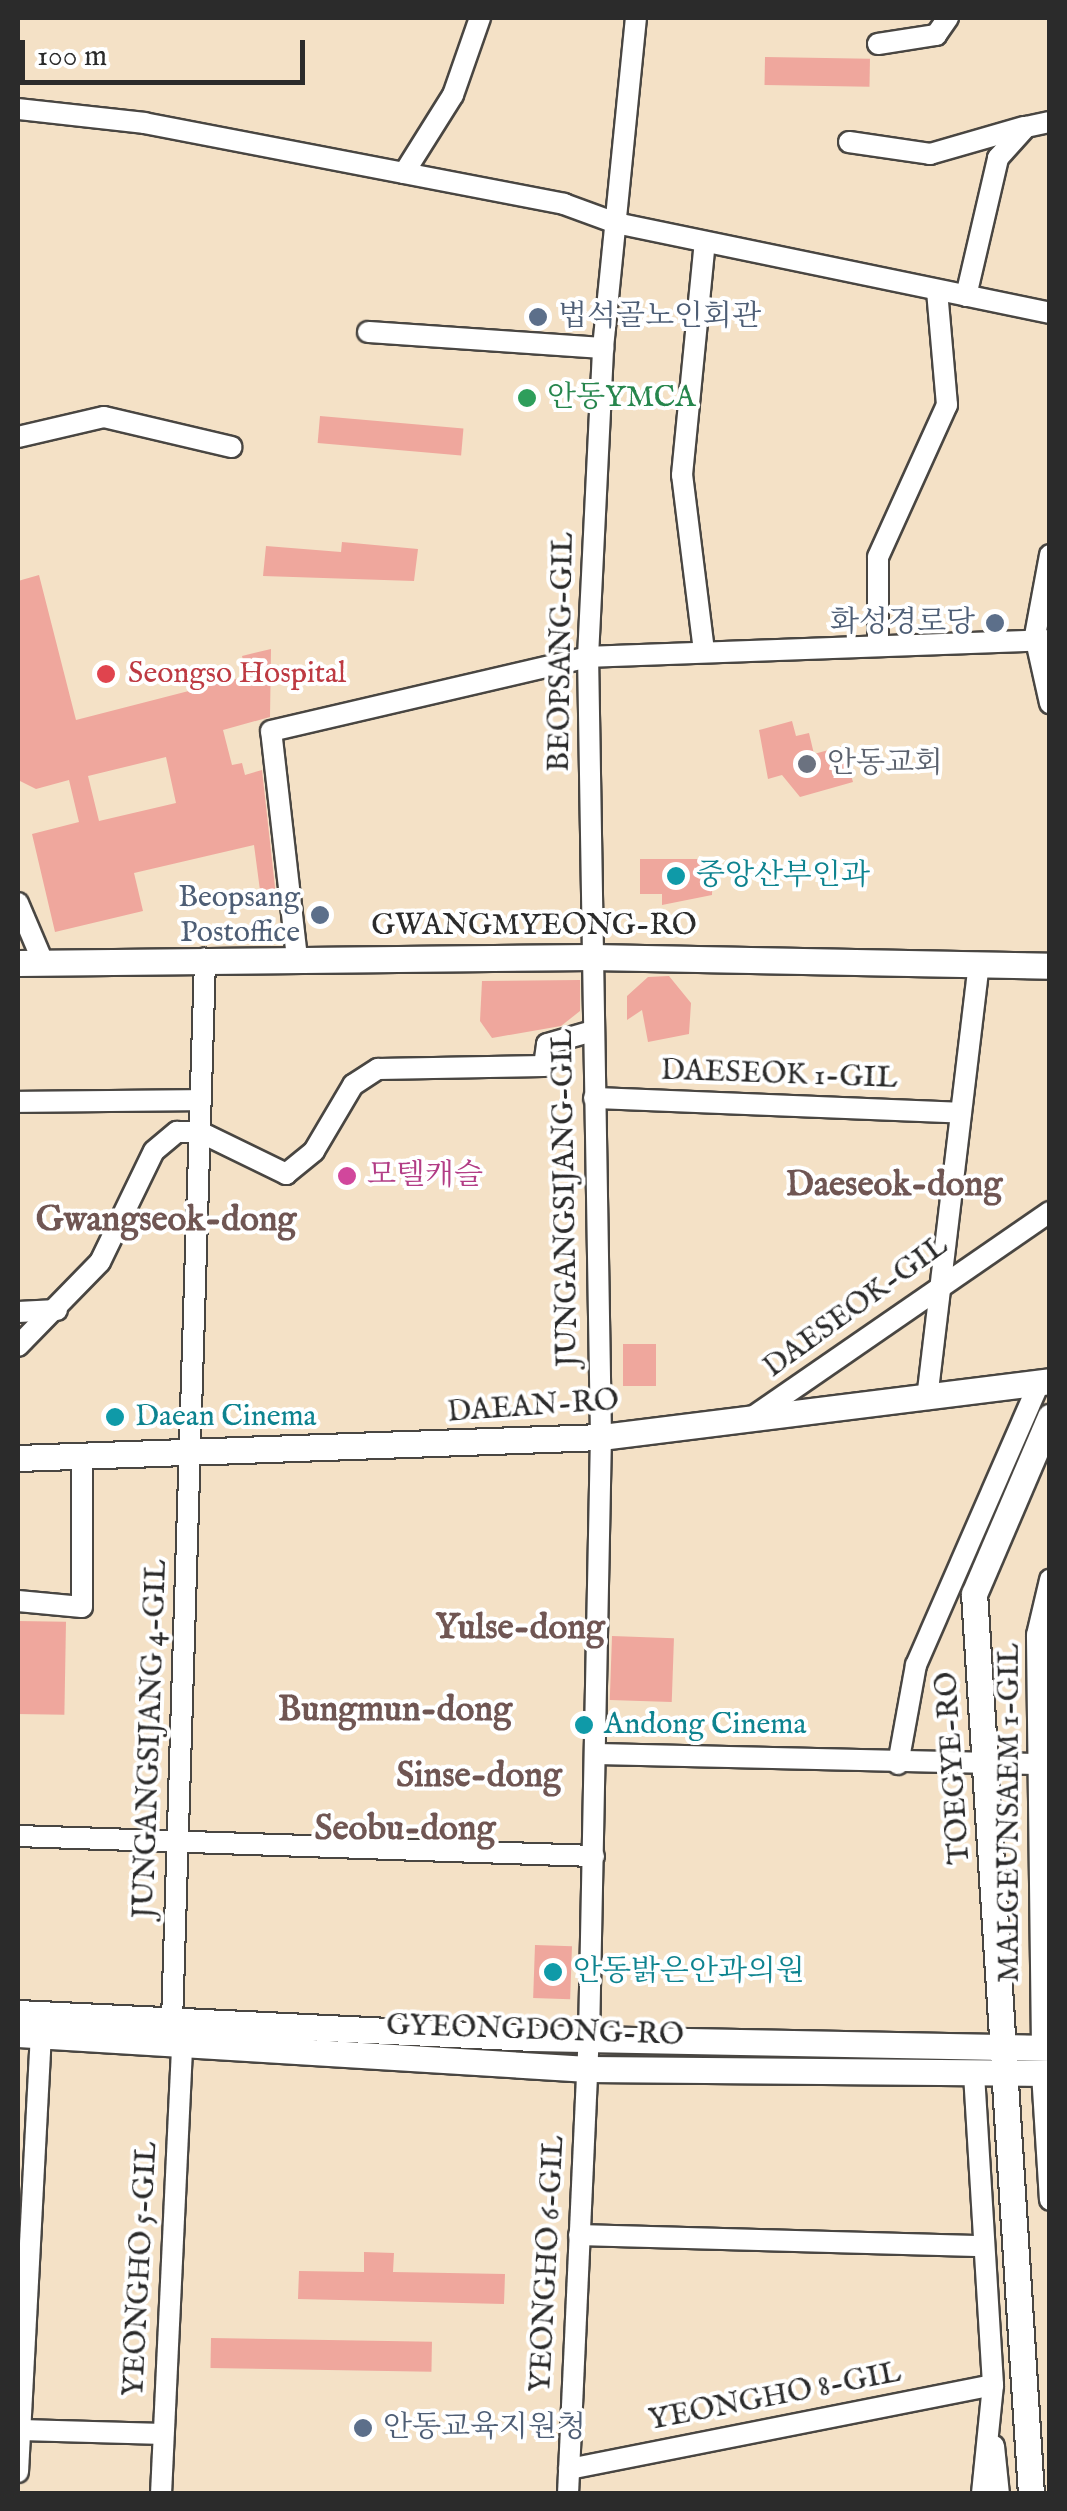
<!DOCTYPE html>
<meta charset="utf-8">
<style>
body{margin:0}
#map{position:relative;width:1067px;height:2511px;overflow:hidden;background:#f4e1c6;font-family:"IM FELL English","Noto Serif KR",serif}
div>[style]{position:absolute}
.building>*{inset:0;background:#efa79d;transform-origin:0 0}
.roads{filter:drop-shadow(2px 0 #494642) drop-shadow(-2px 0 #494642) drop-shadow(0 2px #494642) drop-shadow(0 -2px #494642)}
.minor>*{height:20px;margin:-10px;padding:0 10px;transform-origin:10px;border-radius:10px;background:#fff}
.tertiary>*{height:25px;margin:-12.5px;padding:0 12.5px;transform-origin:12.5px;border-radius:12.5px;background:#fff}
.dots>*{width:28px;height:28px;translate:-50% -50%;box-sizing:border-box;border:5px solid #fff;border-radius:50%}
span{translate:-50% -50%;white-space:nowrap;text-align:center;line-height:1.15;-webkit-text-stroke:8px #fff;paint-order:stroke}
.service-label{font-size:30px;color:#4e5e75}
.left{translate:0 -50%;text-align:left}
.right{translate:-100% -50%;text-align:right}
.leisure-label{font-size:30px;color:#27864d}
.street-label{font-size:30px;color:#2b2b2b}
.health-label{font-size:30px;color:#be3a42}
.worship-label{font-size:30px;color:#5b616d}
.culture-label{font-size:30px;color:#0d838f}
.hotel-label{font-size:30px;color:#b23c85}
.quarter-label{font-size:35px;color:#705653;font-weight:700}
.frame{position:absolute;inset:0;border:20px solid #2b2b2b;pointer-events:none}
.scale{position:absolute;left:20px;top:40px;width:285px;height:45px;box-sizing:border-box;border:5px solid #2b2b2b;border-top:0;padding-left:12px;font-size:30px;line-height:35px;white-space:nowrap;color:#2b2b2b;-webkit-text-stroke:8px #fff;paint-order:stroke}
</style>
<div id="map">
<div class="building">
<i style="left:765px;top:57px;width:105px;height:28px;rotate:1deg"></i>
<i style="left:320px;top:416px;width:144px;height:27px;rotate:5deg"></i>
<i style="clip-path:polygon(342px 542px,418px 549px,414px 581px,263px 576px,266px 546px,341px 552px)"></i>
<i style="clip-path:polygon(evenodd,39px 575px,76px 720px,247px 676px,242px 656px,271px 649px,270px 717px,223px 730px,232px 765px,242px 763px,245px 775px,262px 770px,276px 896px,261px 898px,254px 845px,134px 873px,143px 911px,55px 932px,32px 834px,79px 822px,69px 780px,36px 789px,18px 780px,18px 581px,39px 575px,166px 757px,176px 803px,99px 821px,88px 776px,166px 757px)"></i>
<i style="clip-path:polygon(792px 721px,796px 736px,809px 733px,814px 754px,843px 746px,853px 782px,800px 797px,782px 775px,768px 779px,759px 730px)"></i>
<i style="clip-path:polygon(640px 859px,713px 859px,712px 895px,662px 905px,662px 894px,640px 894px)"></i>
<i style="clip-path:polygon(669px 976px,691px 1003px,689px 1034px,648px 1042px,642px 1010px,627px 1020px,627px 996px,648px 977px)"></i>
<i style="clip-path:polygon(580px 980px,580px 1011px,561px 1026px,492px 1038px,480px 1021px,482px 981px)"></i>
<i style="left:623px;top:1344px;width:33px;height:42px"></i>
<i style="left:18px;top:1621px;width:48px;height:93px;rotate:1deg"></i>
<i style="left:612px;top:1636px;width:62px;height:64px;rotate:2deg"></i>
<i style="left:535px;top:1945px;width:37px;height:53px;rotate:2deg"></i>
<i style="clip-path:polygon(364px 2252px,394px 2253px,393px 2272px,505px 2274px,504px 2304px,298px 2299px,299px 2271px,364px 2272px)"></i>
<i style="left:211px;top:2338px;width:221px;height:30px;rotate:1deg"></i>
</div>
<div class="roads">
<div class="minor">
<i style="left:878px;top:44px;width:59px;rotate:-8.8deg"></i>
<i style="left:936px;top:35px;width:21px;rotate:-55deg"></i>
<i style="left:18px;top:109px;width:127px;rotate:6.3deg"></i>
<i style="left:144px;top:123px;width:428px;rotate:10.9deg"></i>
<i style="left:564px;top:204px;width:55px;rotate:20.1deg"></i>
<i style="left:616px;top:223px;width:443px;rotate:11.7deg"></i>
<i style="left:849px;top:142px;width:82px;rotate:8.4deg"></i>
<i style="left:930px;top:154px;width:98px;rotate:-16deg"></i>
<i style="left:404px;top:173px;width:92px;rotate:-57.9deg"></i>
<i style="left:453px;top:95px;width:82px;rotate:-70.7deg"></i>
<i style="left:966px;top:296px;width:142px;rotate:-76.9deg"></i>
<i style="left:998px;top:158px;width:42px;rotate:-47.9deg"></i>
<i style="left:1026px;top:127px;width:25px;rotate:-12deg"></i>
<i style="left:368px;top:332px;width:236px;rotate:3.9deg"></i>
<i style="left:18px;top:437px;width:88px;rotate:-13.1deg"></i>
<i style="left:104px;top:417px;width:131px;rotate:13.2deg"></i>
<i style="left:1050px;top:555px;width:82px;rotate:100.5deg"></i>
<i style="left:1035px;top:636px;width:69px;rotate:77.4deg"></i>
<i style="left:878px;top:642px;width:85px;rotate:-90deg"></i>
<i style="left:878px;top:557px;width:167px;rotate:-65.6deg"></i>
<i style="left:947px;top:405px;width:114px;rotate:-95deg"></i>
<i style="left:704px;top:651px;width:177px;rotate:-97.1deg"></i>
<i style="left:682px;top:475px;width:234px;rotate:-84.4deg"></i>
<i style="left:18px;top:903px;width:64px;rotate:67deg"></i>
<i style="left:297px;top:958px;width:228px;rotate:-96.5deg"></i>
<i style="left:271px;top:731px;width:326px;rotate:-13.1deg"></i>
<i style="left:588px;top:657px;width:462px;rotate:-2.1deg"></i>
<i style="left:594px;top:1098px;width:367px;rotate:2.3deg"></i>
<i style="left:18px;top:1102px;width:183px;rotate:-0.6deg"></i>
<i style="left:18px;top:1312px;width:39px;rotate:-3deg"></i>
<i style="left:18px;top:1346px;width:117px;rotate:-45.7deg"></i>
<i style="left:100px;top:1262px;width:123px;rotate:-64.1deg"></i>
<i style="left:154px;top:1151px;width:30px;rotate:-40deg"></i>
<i style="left:177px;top:1132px;width:23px"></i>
<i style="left:200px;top:1132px;width:96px;rotate:26deg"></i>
<i style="left:286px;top:1174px;width:36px;rotate:-39deg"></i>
<i style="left:314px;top:1151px;width:77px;rotate:-59.4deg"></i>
<i style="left:353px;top:1085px;width:30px;rotate:-33deg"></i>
<i style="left:378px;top:1069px;width:166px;rotate:-1deg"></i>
<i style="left:544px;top:1066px;width:22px;rotate:-82deg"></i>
<i style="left:547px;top:1044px;width:48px;rotate:-15.8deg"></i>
<i style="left:927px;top:1399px;width:439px;rotate:-83.2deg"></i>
<i style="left:751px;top:1418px;width:363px;rotate:-34.6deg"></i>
<i style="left:18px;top:1601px;width:64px;rotate:5.4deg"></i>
<i style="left:82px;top:1607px;width:149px;rotate:-90deg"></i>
<i style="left:596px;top:1754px;width:452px;rotate:1.3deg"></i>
<i style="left:898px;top:1764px;width:101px;rotate:-79.7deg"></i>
<i style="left:916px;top:1665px;width:308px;rotate:-66.4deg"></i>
<i style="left:18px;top:1836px;width:576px;rotate:1.99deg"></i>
<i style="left:172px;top:2022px;width:1064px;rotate:-88.22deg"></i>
<i style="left:1042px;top:2047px;width:412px;rotate:-90.7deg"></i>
<i style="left:1037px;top:1635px;width:57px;rotate:-76.7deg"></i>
<i style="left:1042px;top:2073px;width:127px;rotate:86.4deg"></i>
<i style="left:974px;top:2074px;width:312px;rotate:86.5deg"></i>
<i style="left:993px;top:2385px;width:110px;rotate:95.8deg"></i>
<i style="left:579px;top:2235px;width:405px;rotate:1.6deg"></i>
<i style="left:22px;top:2430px;width:141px;rotate:1.6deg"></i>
<i style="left:994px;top:2446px;width:48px;rotate:84.1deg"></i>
<i style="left:569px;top:2469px;width:432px;rotate:-11.2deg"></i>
<i style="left:18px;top:2472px;width:438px;rotate:-87deg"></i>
<i style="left:161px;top:2494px;width:448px;rotate:-87.3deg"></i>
<i style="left:568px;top:2494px;width:456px;rotate:-87.4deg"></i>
<i style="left:589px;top:2038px;width:601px;rotate:-88.86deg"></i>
<i style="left:601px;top:1437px;width:780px;rotate:-90.95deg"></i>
<i style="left:588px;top:657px;width:309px;rotate:-87.2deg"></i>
<i style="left:603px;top:348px;width:332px;rotate:-84.3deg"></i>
</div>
<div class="tertiary">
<i style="left:18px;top:963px;width:574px;rotate:-0.6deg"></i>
<i style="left:592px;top:957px;width:458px;rotate:1.1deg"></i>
<i style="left:18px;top:1458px;width:583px;rotate:-2.06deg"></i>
<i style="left:601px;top:1437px;width:452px;rotate:-7.1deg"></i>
<i style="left:18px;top:2013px;width:515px;rotate:2.78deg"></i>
<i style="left:532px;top:2038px;width:518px;rotate:1.11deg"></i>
<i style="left:18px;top:2034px;width:571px;rotate:3.51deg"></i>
<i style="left:588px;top:2069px;width:462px;rotate:0.5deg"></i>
<i style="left:1031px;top:2494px;width:902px;rotate:-93.62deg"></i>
<i style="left:974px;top:1594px;width:193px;rotate:-66.8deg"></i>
</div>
</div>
<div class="dots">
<i style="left:538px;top:317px;background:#5c6f8a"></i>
<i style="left:527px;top:398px;background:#2e9e5b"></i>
<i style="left:995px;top:623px;background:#5c6f8a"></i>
<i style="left:106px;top:674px;background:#e0444e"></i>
<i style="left:807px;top:764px;background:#6b7280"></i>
<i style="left:676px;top:876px;background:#0f9aa8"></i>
<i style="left:320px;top:915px;background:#5c6f8a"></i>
<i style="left:347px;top:1176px;background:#d1479c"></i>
<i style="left:115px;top:1417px;background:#0f9aa8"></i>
<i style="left:584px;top:1725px;background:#0f9aa8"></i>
<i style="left:553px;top:1972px;background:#0f9aa8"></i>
<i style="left:363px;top:2428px;background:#5c6f8a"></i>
</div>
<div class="service-label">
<span class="left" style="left:558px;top:317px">법석골노인회관</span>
<span class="right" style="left:975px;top:623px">화성경로당</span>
<span class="right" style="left:300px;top:915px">Beopsang<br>Postoffice</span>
<span class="left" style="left:383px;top:2428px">안동교육지원청</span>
</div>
<div class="leisure-label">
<span class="left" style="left:547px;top:398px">안동YMCA</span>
</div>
<div class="street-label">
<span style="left:562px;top:652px;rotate:-89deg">BEOPSANG-GIL</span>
<span style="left:534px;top:926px">GWANGMYEONG-RO</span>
<span style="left:779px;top:1075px;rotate:2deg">DAESEOK 1-GIL</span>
<span style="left:566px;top:1198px;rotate:-91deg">JUNGANGSIJANG-GIL</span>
<span style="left:856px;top:1307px;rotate:-36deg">DAESEOK-GIL</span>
<span style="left:533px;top:1407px;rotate:-4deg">DAEAN-RO</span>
<span style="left:151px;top:1739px;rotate:-88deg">JUNGANGSIJANG 4-GIL</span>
<span style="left:954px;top:1768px;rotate:-94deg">TOEGYE-RO</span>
<span style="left:1010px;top:1813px;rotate:-90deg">MALGEUNSAEM 1-GIL</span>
<span style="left:535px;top:2031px;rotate:2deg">GYEONGDONG-RO</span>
<span style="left:548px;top:2264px;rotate:-87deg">YEONGHO 6-GIL</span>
<span style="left:141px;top:2269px;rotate:-87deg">YEONGHO 5-GIL</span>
<span style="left:775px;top:2397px;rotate:-11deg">YEONGHO 8-GIL</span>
</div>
<div class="health-label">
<span class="left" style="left:128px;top:674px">Seongso Hospital</span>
</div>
<div class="worship-label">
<span class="left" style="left:827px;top:764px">안동교회</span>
</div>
<div class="culture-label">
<span class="left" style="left:696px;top:876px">중앙산부인과</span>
<span class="left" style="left:135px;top:1417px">Daean Cinema</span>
<span class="left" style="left:604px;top:1725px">Andong Cinema</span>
<span class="left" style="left:573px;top:1972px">안동밝은안과의원</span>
</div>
<div class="hotel-label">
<span class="left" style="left:367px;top:1176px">모텔캐슬</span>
</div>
<div class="quarter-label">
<span style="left:894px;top:1186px">Daeseok-dong</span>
<span style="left:166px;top:1221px">Gwangseok-dong</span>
<span style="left:520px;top:1629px">Yulse-dong</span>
<span style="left:395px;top:1711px">Bungmun-dong</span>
<span style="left:479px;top:1777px">Sinse-dong</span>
<span style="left:405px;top:1830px">Seobu-dong</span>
</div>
<div class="frame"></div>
<div class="scale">100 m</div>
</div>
